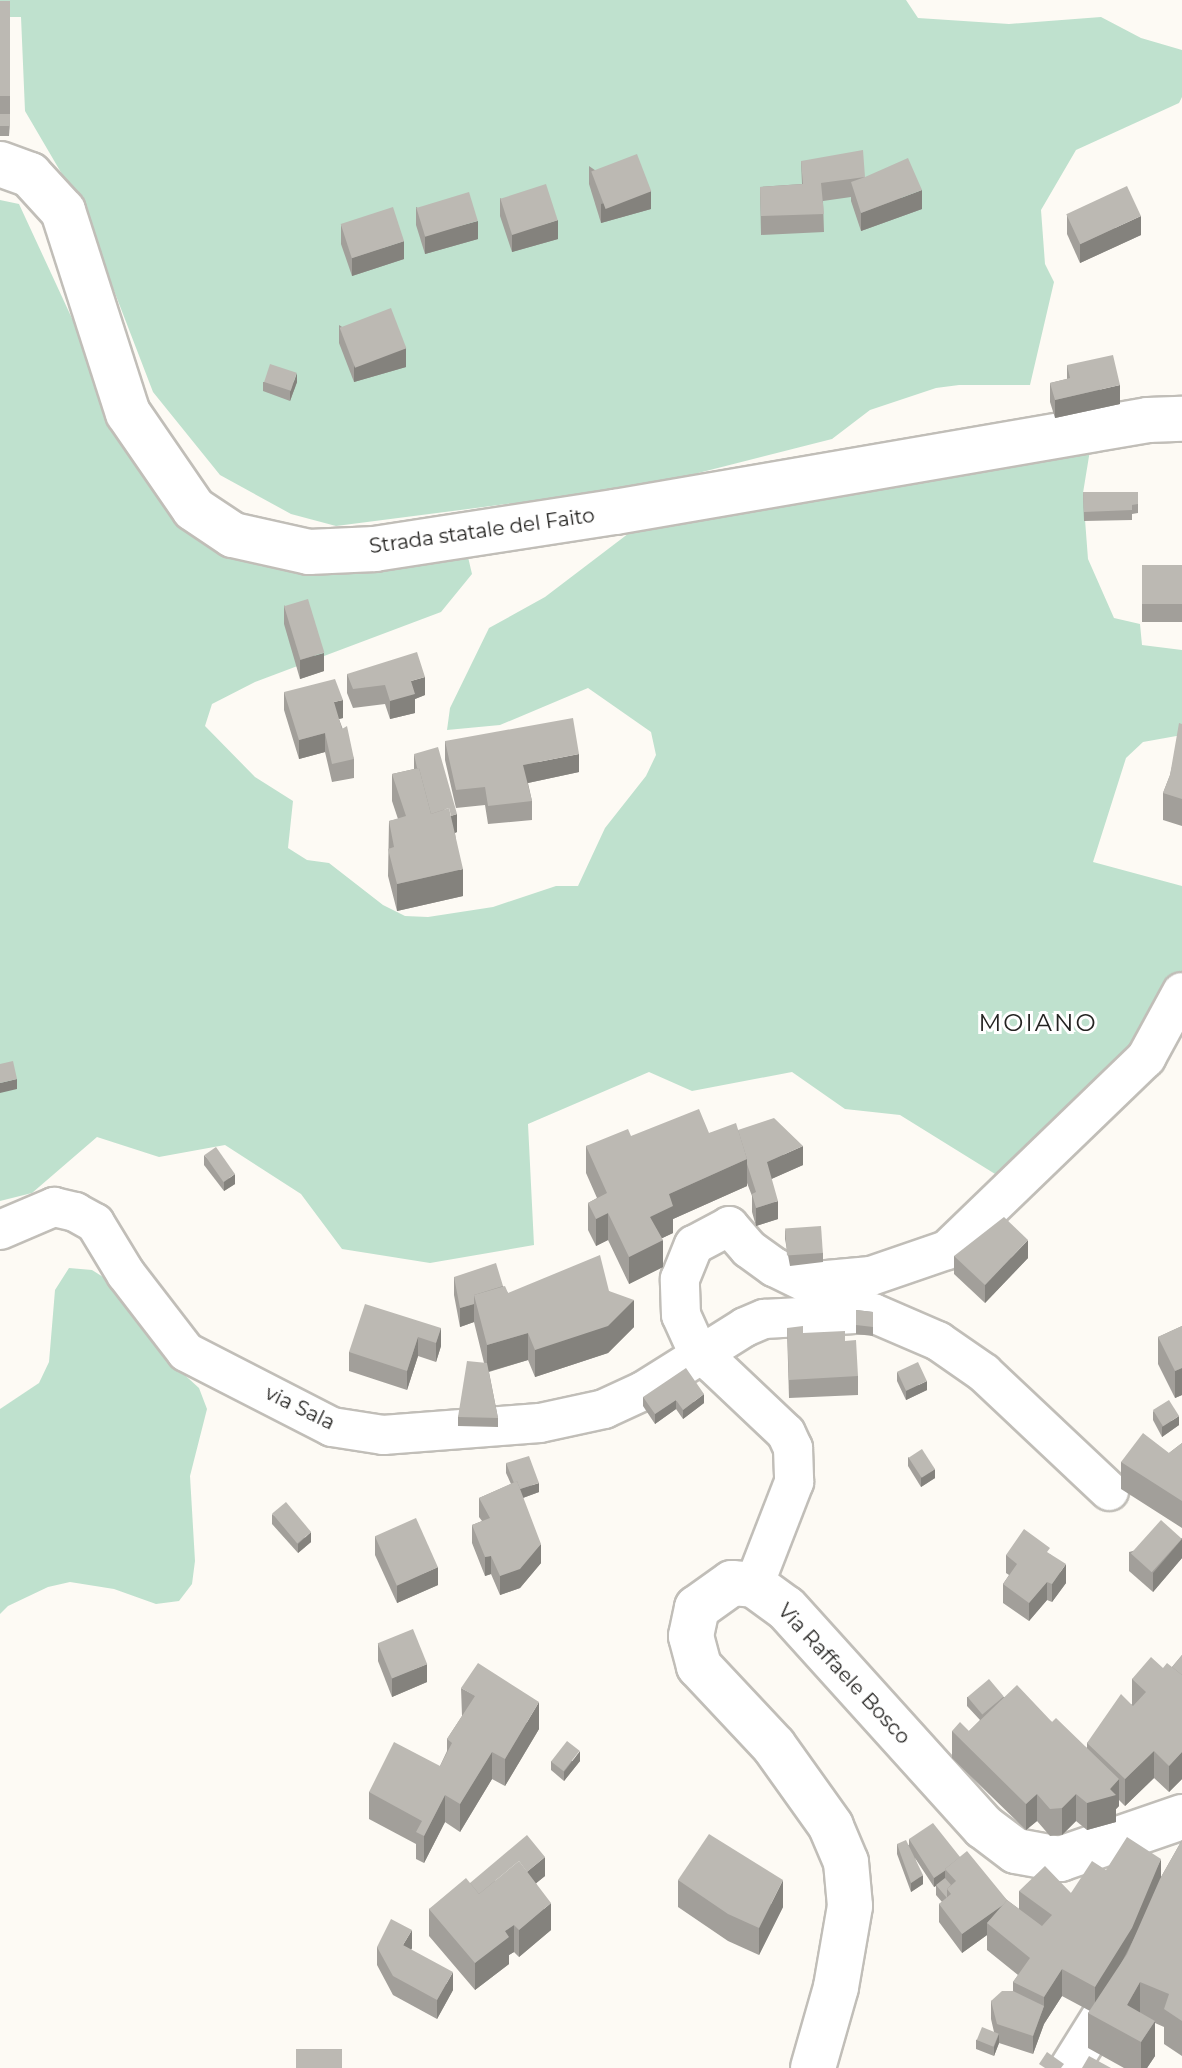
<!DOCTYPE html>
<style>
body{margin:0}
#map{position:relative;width:1182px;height:2068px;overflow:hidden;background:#fdfaf4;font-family:Montserrat,sans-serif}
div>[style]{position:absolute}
.green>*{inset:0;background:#bfe1ce}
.roads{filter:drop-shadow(2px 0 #c1beb8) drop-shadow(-2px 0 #c1beb8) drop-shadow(0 2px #c1beb8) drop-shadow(0 -2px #c1beb8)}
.street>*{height:38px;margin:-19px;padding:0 19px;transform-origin:19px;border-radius:19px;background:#fff}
.secondary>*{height:44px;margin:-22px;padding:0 22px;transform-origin:22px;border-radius:22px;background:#fff}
.wall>*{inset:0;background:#a29f9a;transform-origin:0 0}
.shaded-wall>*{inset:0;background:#84827d}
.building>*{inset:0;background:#bcb9b3;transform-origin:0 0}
span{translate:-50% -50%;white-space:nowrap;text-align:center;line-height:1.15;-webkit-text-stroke:6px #fff;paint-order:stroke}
.street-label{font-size:20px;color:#252422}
.quarter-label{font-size:24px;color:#252422;letter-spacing:2px}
</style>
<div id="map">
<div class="green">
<i style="clip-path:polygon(0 0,906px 0,918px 18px,1009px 24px,1101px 17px,1141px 38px,1182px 50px,1182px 97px,1179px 103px,1076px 150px,1041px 210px,1045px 264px,1054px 282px,1030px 385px,959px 385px,936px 388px,870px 410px,832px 439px,647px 486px,336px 526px,291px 514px,220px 475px,153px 392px,83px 210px,25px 111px,21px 17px,0 17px)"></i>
<i style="clip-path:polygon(0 200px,19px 204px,151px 489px,195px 532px,260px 566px,343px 574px,468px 557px,472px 574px,441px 612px,255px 682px,212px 704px,205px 726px,255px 777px,293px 801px,288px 848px,307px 860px,329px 863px,383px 905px,405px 916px,428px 917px,493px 907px,556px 886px,578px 886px,605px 828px,646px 776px,656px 755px,651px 732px,588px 688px,500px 725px,447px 730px,450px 708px,489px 628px,545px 597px,637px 527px,1091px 444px,1083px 493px,1088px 559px,1114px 618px,1140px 624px,1142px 645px,1182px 650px,1182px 735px,1143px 742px,1126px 758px,1093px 862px,1182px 886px,1182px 1004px,1008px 1182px,900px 1115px,845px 1109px,792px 1072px,692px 1091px,649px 1072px,528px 1124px,534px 1245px,430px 1263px,342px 1249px,301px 1194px,225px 1145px,159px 1157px,97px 1137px,32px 1193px,0 1201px)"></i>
<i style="clip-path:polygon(69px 1268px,92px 1270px,111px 1282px,166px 1358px,199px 1388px,207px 1409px,190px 1476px,195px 1561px,192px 1584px,179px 1601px,156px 1604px,114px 1589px,70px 1582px,48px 1587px,8px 1606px,0 1614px,0 1409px,39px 1383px,49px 1362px,55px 1290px)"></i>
</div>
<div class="roads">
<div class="street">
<i style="left:0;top:1230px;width:59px;rotate:-23.1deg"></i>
<i style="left:54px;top:1207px;width:22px;rotate:13deg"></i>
<i style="left:75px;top:1212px;width:23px;rotate:29deg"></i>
<i style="left:95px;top:1223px;width:60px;rotate:58.7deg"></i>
<i style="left:126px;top:1274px;width:98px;rotate:52.4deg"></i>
<i style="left:186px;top:1352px;width:164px;rotate:27.2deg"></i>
<i style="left:332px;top:1427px;width:52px;rotate:8.9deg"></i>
<i style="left:383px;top:1435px;width:157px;rotate:-4.4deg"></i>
<i style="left:540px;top:1423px;width:66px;rotate:-12.3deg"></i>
<i style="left:604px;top:1409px;width:43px;rotate:-24.8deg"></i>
<i style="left:643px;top:1391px;width:120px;rotate:-32.1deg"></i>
<i style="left:745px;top:1327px;width:21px;rotate:-23deg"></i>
<i style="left:764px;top:1319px;width:109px;rotate:-3.2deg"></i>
<i style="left:873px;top:1313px;width:71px;rotate:23.3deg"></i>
<i style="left:938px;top:1341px;width:56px;rotate:34.8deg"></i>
<i style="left:984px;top:1373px;width:172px;rotate:43.3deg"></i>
<i style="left:713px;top:1348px;width:16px;rotate:90deg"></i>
<i style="left:713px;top:1364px;width:100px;rotate:43.4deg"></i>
<i style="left:786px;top:1433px;width:17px;rotate:65deg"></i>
<i style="left:793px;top:1448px;width:34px;rotate:88deg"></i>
<i style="left:794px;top:1482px;width:110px;rotate:111.2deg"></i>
<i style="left:700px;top:1357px;width:46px;rotate:-114.3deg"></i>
<i style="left:681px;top:1315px;width:36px;rotate:-92deg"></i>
<i style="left:680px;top:1279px;width:37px;rotate:-68deg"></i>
<i style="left:694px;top:1245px;width:40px;rotate:-28deg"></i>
<i style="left:729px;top:1226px;width:30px;rotate:49deg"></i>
<i style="left:749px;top:1249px;width:31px;rotate:36deg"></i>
<i style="left:774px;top:1267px;width:34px;rotate:26deg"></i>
<i style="left:805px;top:1282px;width:66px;rotate:-5.2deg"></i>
<i style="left:871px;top:1276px;width:80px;rotate:-18.9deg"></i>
<i style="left:947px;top:1250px;width:277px;rotate:-44deg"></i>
<i style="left:1146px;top:1058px;width:75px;rotate:-61.4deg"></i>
<i style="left:1069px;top:2068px;width:85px;rotate:-58deg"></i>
</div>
<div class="secondary">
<i style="left:0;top:164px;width:32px;rotate:20deg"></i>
<i style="left:30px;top:175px;width:49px;rotate:47.5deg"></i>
<i style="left:63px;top:211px;width:212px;rotate:72.2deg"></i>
<i style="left:128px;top:413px;width:116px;rotate:55.5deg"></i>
<i style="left:194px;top:509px;width:47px;rotate:33.7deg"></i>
<i style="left:233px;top:535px;width:78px;rotate:12.6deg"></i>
<i style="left:309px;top:552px;width:66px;rotate:-2.6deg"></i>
<i style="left:375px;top:549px;width:243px;rotate:-8.8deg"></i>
<i style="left:615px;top:512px;width:541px;rotate:-9.79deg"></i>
<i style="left:1148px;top:420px;width:34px;rotate:-2deg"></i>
<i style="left:813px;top:2068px;width:84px;rotate:-74.1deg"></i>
<i style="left:836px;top:1987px;width:82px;rotate:-80.2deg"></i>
<i style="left:850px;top:1906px;width:44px;rotate:-95.2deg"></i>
<i style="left:846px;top:1862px;width:39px;rotate:-113deg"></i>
<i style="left:831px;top:1826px;width:98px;rotate:-125.5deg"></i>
<i style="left:774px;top:1746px;width:110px;rotate:-133.2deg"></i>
<i style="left:699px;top:1666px;width:31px;rotate:-105deg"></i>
<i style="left:691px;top:1636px;width:29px;rotate:-78deg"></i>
<i style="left:697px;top:1608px;width:43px;rotate:-35.5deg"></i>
<i style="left:732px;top:1583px;width:22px;rotate:5deg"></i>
<i style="left:754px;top:1585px;width:39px;rotate:36deg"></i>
<i style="left:786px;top:1608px;width:295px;rotate:47.9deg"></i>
<i style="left:984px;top:1827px;width:40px;rotate:37deg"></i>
<i style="left:1016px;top:1851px;width:45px;rotate:10.3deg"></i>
<i style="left:1060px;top:1859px;width:129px;rotate:-19deg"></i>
</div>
</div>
<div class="wall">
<i style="clip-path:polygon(0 1px,10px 1px,10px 123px,9px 136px,0 136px)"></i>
<i style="clip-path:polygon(801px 161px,865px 177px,922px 209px,861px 231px,851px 201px,851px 197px,823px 201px,824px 232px,761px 235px,760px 187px,802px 184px)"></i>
<i style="clip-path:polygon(589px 166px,651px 209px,601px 223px,589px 184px)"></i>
<i style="clip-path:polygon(500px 198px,558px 239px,512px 252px,500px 216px)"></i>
<i style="clip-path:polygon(416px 207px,478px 239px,425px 254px,416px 225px)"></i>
<i style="clip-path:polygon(1067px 215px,1141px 235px,1080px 263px,1067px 234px)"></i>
<i style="clip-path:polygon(341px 225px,404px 259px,352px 276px,341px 244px)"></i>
<i style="clip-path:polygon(339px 325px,406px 367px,354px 382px,339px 343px)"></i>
<i style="clip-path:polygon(1067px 365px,1120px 404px,1055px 418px,1050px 402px,1050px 383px,1067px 379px)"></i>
<i style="clip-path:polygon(263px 382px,297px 382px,290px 401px,263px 391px)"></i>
<i style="clip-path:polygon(1083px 492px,1138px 492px,1138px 513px,1132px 514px,1132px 520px,1084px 521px)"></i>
<i style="left:1182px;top:565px;width:57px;height:40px;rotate:90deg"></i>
<i style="clip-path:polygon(284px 605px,324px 671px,300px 679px,284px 624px)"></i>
<i style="clip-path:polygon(347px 674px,425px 695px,415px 699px,415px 713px,390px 719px,385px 704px,353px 708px,347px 693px)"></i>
<i style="clip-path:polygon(284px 692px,343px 718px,339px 719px,354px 759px,354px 778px,332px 782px,325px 752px,299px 759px,284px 710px)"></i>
<i style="clip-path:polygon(1182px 724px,1182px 826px,1163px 820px,1163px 793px,1170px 775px)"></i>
<i style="clip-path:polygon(445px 741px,579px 772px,528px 783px,532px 801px,532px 820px,488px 824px,485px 805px,456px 808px,445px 760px)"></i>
<i style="clip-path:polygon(414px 754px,457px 832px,455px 833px,463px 896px,397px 911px,388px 876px,389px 821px,398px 819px,392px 801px,392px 774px,414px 769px)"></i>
<i style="clip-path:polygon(738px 1130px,803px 1165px,771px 1179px,778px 1219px,756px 1226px,752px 1212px,752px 1196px,747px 1183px,747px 1186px,673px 1219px,673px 1233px,662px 1238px,663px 1267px,629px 1284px,608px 1240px,596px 1246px,588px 1230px,588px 1203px,597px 1198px,586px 1173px,586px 1146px,631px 1136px,709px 1133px)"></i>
<i style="clip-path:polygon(204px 1155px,235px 1184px,224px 1191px,204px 1165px)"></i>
<i style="clip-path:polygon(785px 1230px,823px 1253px,823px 1262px,790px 1266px,785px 1239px)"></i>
<i style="clip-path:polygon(954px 1256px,1028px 1258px,985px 1303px,954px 1274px)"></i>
<i style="clip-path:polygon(454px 1277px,503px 1286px,508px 1293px,609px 1291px,634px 1327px,608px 1353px,535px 1377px,528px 1360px,489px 1372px,498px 1418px,498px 1427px,458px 1426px,458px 1417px,484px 1363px,474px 1322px,460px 1327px,454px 1295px)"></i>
<i style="clip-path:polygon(856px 1310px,873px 1312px,873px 1336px,856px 1334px)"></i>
<i style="clip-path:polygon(1182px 1326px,1182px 1395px,1175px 1398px,1158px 1364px,1158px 1337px)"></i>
<i style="clip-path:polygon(441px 1328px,441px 1346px,436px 1362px,418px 1356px,407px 1390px,349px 1371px,349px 1352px)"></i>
<i style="clip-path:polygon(787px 1328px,803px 1333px,858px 1376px,858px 1395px,789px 1398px)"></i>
<i style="clip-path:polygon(897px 1372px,927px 1390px,906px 1400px,897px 1381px)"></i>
<i style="clip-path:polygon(643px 1397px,704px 1403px,683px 1419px,676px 1409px,655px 1424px,643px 1406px)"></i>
<i style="clip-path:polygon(1153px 1411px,1179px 1425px,1162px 1437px,1153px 1420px)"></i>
<i style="clip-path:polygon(1182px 1443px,1182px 1528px,1121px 1489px,1121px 1462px,1169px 1453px)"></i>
<i style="clip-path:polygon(908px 1457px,935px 1478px,921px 1487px,908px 1466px)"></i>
<i style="clip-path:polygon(506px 1463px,539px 1492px,523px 1498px,541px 1563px,520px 1588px,500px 1595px,491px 1574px,485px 1576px,472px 1543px,472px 1525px,482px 1521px,479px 1517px,479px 1498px,511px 1484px,506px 1473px)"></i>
<i style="clip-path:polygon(272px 1514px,311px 1542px,298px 1553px,272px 1524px)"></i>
<i style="clip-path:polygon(375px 1536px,438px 1585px,397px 1603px,375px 1555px)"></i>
<i style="clip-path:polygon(1182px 1538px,1182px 1558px,1153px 1592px,1129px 1571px,1129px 1552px)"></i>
<i style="clip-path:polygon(1050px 1554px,1066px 1583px,1052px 1602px,1047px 1600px,1029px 1621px,1003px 1603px,1003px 1584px,1009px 1575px,1006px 1573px,1006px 1555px)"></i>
<i style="clip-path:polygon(378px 1643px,427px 1682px,392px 1697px,378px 1661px)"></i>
<i style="clip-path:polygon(1182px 1655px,1182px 1779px,1169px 1792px,1154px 1778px,1125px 1806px,1119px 1800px,1119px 1806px,1116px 1809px,1116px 1822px,1087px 1830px,1076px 1821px,1062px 1835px,1050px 1836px,1037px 1821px,1026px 1830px,952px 1758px,952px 1731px,969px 1731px,980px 1720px,967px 1706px,967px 1697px,1004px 1697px,1052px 1722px,1087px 1748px,1087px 1743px,1132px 1704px,1132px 1679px,1163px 1668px,1172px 1667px)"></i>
<i style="clip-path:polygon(461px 1688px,539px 1729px,505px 1786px,492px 1779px,460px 1832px,445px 1822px,424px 1863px,416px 1859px,416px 1844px,369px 1819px,369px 1792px,440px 1766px,447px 1751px,447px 1739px,462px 1716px)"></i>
<i style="clip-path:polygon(551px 1761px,580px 1761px,564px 1781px,551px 1770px)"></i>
<i style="clip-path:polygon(909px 1839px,960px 1857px,1007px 1900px,1019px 1909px,1019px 1891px,1071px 1893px,1106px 1870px,1161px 1877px,1182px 1840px,1182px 2056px,1164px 2044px,1164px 2027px,1155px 2023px,1155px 2056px,1147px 2068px,1124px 2068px,1088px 2048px,1088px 2013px,1090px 2011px,1062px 1996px,1044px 2024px,1033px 2054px,999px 2043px,994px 2056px,976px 2049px,976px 2040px,994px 2032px,991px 2019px,991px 2001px,1013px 1991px,1013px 1982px,1018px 1975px,987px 1950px,987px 1935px,962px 1953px,939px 1922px,939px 1904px,942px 1902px,936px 1895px,936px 1886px,934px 1887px,915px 1858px,923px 1884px,911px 1892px,897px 1854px,897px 1844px,909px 1845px)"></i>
<i style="clip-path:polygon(545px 1876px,536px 1883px,551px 1930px,519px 1957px,514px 1952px,509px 1955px,509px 1964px,475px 1990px,429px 1936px,429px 1909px,470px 1883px)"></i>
<i style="clip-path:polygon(678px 1880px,783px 1907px,759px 1955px,728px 1941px,678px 1907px)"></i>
<i style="clip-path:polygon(377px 1947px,412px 1948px,411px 1950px,453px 1990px,437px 2019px,393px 1995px,377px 1965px)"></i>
</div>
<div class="shaded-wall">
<i style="clip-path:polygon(922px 190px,922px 209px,861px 231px,861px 213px)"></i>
<i style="clip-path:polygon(651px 191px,651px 209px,601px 223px,601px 204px)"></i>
<i style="clip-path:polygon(1141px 216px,1141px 235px,1080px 263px,1080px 244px)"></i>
<i style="clip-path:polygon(558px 220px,558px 239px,512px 252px,512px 234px)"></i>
<i style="clip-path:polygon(478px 221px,478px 239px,425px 254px,425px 235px)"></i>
<i style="clip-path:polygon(404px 241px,404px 259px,352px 276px,352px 258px)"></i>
<i style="clip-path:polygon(406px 348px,406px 367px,354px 382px,354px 363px)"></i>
<i style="clip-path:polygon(297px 373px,297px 382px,290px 401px,290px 392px)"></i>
<i style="clip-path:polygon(1120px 385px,1120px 404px,1055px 418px,1055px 400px)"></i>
<i style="clip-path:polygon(324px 653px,324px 671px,300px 679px,300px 660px)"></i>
<i style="clip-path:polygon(425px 677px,425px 695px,415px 699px,415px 713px,390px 719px,390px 701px,411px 681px)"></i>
<i style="clip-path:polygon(343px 700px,343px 718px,334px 720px,334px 702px)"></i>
<i style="clip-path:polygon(325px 733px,325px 752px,299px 759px,299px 740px)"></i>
<i style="clip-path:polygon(579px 754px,579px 772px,523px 784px,523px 765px)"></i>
<i style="clip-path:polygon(457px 814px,457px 832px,431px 841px,431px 822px)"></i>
<i style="clip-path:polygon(463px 869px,463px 896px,397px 911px,397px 884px)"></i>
<i style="clip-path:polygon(17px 1079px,17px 1089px,0 1093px,0 1083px)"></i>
<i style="clip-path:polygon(803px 1146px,803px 1165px,767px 1181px,767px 1162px)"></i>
<i style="clip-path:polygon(747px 1159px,747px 1186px,673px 1219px,673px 1233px,650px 1244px,650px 1217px,669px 1194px)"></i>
<i style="clip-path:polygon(235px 1174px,235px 1184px,224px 1191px,224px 1182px)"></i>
<i style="clip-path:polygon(778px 1201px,778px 1219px,756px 1226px,756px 1208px)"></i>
<i style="clip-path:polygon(608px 1213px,608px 1240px,596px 1246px,596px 1219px)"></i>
<i style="clip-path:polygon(663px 1240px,663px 1267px,629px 1284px,629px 1257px)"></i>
<i style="clip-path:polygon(1028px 1240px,1028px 1258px,985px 1303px,985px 1285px)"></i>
<i style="clip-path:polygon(634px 1300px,634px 1327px,608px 1353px,535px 1377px,535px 1350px)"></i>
<i style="clip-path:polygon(474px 1304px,474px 1322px,460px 1327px,460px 1308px)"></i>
<i style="clip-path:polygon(441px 1328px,441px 1346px,436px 1362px,436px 1343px)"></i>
<i style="clip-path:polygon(528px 1333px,528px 1360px,487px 1372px,487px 1345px)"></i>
<i style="clip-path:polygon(418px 1337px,418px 1356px,407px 1390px,407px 1371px)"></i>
<i style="clip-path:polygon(1182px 1368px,1182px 1395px,1175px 1398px,1175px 1371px)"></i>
<i style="clip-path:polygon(927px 1381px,927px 1390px,906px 1400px,906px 1391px)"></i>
<i style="clip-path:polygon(704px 1394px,704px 1403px,683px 1419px,683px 1410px)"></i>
<i style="clip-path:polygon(676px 1400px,676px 1409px,655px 1424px,655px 1414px)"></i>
<i style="clip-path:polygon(1179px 1416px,1179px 1425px,1162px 1437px,1162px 1427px)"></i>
<i style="clip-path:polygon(935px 1469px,935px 1478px,921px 1487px,921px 1477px)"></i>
<i style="clip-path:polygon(539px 1483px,539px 1492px,517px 1500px,517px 1490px)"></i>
<i style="clip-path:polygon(311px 1532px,311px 1542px,298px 1553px,298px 1544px)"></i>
<i style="clip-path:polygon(1182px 1539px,1182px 1558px,1153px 1592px,1153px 1573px)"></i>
<i style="clip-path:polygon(541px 1544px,541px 1563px,520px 1588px,500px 1595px,500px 1576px)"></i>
<i style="clip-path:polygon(491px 1556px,491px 1574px,485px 1576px,485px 1557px)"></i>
<i style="clip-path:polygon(1066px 1564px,1066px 1583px,1052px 1602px,1052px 1584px)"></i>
<i style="clip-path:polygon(438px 1567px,438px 1585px,397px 1603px,397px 1585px)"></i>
<i style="clip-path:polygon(1047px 1582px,1047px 1600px,1029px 1621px,1029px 1603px)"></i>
<i style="clip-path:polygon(427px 1664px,427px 1682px,392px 1697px,392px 1678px)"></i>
<i style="clip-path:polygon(539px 1702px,539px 1729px,505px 1786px,505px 1759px)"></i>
<i style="clip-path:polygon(580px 1751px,580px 1761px,564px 1781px,564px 1772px)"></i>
<i style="clip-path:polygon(1154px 1751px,1154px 1778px,1125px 1806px,1125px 1779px)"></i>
<i style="clip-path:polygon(492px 1752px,492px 1779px,460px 1832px,460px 1804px)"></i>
<i style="clip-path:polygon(1182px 1752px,1182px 1779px,1169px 1792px,1169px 1766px)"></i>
<i style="clip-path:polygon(1119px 1779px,1119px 1806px,1116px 1809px,1116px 1822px,1087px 1830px,1087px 1803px,1110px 1789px)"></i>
<i style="clip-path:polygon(1037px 1794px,1037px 1821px,1026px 1830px,1026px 1804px)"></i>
<i style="clip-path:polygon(1076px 1794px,1076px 1821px,1062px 1835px,1062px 1808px)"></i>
<i style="clip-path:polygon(445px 1795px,445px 1822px,424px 1863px,424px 1836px)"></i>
<i style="clip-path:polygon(545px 1857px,545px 1876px,523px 1894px,523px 1875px)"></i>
<i style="clip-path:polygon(1161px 1859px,1161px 1886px,1095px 2014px,1095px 1987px)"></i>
<i style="clip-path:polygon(945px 1870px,945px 1880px,934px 1887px,934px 1878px)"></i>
<i style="clip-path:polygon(923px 1875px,923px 1884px,911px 1892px,911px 1883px)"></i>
<i style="clip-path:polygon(783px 1880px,783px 1907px,759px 1955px,759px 1928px)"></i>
<i style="clip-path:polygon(1008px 1901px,987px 1923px,987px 1935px,962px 1953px,962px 1934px)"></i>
<i style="clip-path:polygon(551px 1903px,551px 1930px,519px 1957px,519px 1930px)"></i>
<i style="clip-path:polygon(514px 1925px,514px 1952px,509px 1955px,509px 1964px,475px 1990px,475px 1963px,505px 1931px)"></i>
<i style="clip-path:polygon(412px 1930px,412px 1948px,403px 1963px,403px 1945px)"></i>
<i style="clip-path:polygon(1062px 1969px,1062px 1996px,1044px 2024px,1033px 2054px,1033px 2036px,1044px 2006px,1044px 1997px)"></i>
<i style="clip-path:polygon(453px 1972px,453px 1990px,437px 2019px,437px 2000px)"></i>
<i style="clip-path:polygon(1140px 1982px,1140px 2017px,1127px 2005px)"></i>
<i style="clip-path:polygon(1155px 2021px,1155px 2056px,1147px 2068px,1141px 2068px,1141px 2042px)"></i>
<i style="clip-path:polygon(999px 2034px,999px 2043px,994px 2056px,994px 2047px)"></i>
</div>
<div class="building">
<i style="left:0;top:1px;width:10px;height:95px"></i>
<i style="left:0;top:114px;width:10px;height:12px"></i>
<i style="clip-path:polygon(863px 150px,865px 177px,908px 158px,922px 190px,861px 213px,851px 182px,865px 177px,821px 183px,824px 214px,761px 216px,760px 187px,803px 184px,801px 161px)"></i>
<i style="left:637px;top:154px;width:40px;height:49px;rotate:69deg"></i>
<i style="left:546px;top:184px;width:38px;height:48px;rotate:72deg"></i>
<i style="left:1127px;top:186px;width:33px;height:67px;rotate:65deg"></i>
<i style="left:469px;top:192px;width:30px;height:55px;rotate:73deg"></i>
<i style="left:393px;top:207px;width:36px;height:55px;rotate:72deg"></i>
<i style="left:391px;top:308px;width:43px;height:55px;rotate:69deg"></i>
<i style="clip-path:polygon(1113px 355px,1120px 385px,1055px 400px,1050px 383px,1070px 378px,1067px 365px)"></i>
<i style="left:270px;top:364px;width:28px;height:19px;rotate:18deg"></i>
<i style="clip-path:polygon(1083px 492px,1138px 492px,1138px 504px,1132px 505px,1132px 510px,1084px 512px)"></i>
<i style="left:1182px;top:565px;width:39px;height:40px;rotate:90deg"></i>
<i style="left:308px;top:599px;width:56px;height:25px;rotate:73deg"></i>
<i style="clip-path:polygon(417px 652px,425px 677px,411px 681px,415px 694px,390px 701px,385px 685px,353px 689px,347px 674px)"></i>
<i style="clip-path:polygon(335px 679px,343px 700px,334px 702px,342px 729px,347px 726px,354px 759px,332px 764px,325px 733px,299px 740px,284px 692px)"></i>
<i style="clip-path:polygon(573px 718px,579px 754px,523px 765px,532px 801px,488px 806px,485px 787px,456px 790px,445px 741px)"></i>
<i style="clip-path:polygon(1179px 723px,1182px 724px,1182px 799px,1163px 793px,1170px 775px)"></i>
<i style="clip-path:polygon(438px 747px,457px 814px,451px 816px,449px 808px,431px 814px,419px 768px,417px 768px,414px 754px)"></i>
<i style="clip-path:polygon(419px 768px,431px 814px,449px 808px,463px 869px,397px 884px,388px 849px,394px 847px,389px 821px,406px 816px,392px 774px)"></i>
<i style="clip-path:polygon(13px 1061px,17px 1079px,0 1083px,0 1064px)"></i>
<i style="clip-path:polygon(699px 1109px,709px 1133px,736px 1123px,747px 1159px,669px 1194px,673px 1206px,650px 1217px,663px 1240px,629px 1257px,608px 1213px,596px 1219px,588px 1203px,607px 1193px,586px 1146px,628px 1129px,631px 1136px)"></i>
<i style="clip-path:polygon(774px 1118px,803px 1146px,767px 1162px,778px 1201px,756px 1208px,752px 1194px,756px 1192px,747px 1164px,747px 1159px,738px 1130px)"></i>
<i style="left:216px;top:1147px;width:33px;height:14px;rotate:55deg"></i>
<i style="clip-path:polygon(1004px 1217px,1028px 1240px,985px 1285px,954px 1256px)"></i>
<i style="left:821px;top:1226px;width:27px;height:36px;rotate:86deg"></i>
<i style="clip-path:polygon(600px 1255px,609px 1291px,634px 1300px,608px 1326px,535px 1350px,528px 1333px,487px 1345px,474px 1295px,505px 1286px,508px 1293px)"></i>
<i style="clip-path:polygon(496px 1263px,503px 1286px,474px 1295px,474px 1304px,460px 1308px,454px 1277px)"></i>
<i style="clip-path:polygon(365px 1304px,441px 1328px,436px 1343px,418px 1337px,407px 1371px,349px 1352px)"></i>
<i style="clip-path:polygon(856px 1310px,873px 1312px,873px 1327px,856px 1325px)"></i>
<i style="clip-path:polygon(803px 1326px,803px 1333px,845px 1331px,845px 1341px,856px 1340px,858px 1376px,789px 1380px,787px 1328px)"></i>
<i style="clip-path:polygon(1182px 1326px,1182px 1368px,1175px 1371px,1158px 1337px)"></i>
<i style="clip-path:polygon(467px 1361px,487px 1363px,498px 1418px,458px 1417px)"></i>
<i style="left:918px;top:1362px;width:21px;height:23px;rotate:65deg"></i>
<i style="clip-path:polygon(686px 1368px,704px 1394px,683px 1410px,676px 1400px,655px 1414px,643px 1397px)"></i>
<i style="left:1169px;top:1400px;width:19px;height:19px;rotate:58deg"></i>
<i style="clip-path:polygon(1143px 1433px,1169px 1453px,1182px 1443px,1182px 1501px,1121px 1462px)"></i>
<i style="left:922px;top:1449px;width:24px;height:16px;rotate:57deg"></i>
<i style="clip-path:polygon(529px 1456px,539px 1483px,520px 1489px,517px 1481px,514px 1483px,506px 1463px)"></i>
<i style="clip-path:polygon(517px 1481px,541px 1544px,520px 1569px,500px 1576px,491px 1556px,485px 1557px,472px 1525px,490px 1518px,479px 1498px)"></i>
<i style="left:286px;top:1502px;width:39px;height:18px;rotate:50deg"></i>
<i style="left:416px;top:1518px;width:54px;height:45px;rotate:66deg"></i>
<i style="left:1161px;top:1520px;width:28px;height:45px;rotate:42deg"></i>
<i style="clip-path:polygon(1024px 1529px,1050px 1548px,1047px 1552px,1066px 1564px,1052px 1584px,1047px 1582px,1029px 1603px,1003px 1584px,1017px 1564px,1006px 1555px)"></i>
<i style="left:413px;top:1629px;width:38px;height:38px;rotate:68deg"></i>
<i style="clip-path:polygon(1182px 1655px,1182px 1675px,1172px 1667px)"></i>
<i style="clip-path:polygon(1151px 1657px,1163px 1668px,1167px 1663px,1182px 1675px,1182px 1752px,1169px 1766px,1154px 1751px,1125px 1779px,1087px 1743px,1121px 1694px,1133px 1706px,1146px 1692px,1132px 1679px)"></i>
<i style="clip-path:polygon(478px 1663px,539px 1702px,505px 1759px,492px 1752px,460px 1804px,445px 1795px,424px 1836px,416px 1832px,422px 1821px,369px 1792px,394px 1742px,440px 1766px,452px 1743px,447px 1739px,475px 1696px,461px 1688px)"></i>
<i style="left:989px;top:1679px;width:23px;height:28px;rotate:50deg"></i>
<i style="clip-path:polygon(1017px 1685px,1052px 1722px,1056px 1718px,1119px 1779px,1110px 1789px,1116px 1795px,1087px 1803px,1076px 1794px,1062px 1808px,1050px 1809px,1037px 1794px,1026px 1804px,952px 1731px,960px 1722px,969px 1731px)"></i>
<i style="left:567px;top:1741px;width:16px;height:26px;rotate:38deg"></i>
<i style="clip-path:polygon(933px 1823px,960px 1857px,945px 1869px,946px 1870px,934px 1878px,909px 1839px)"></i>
<i style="clip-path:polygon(709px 1834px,783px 1880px,759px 1928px,728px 1914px,678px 1880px)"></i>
<i style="clip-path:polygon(527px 1835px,545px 1857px,527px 1872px,519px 1861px,479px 1894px,470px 1883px)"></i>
<i style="clip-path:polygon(1127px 1837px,1161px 1859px,1132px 1928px,1095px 1987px,1062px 1969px,1044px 1997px,1013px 1982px,1030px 1958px,987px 1923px,1007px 1900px,1042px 1926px,1052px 1915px,1019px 1891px,1045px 1866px,1071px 1893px,1092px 1861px,1106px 1870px)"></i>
<i style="clip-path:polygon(906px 1840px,923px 1875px,911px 1883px,897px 1844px)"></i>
<i style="clip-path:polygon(1182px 1840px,1182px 2021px,1164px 2009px,1169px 1994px,1140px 1982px,1127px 2005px,1155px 2021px,1141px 2042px,1088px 2013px,1127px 1954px,1160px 1879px)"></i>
<i style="clip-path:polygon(967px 1851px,1007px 1900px,1003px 1905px,962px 1934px,939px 1904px,951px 1894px,947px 1889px,956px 1881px,945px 1869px)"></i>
<i style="clip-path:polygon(519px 1861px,551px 1903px,519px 1930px,514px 1925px,505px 1931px,509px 1937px,475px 1963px,429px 1909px,466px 1878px,479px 1894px)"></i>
<i style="clip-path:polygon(945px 1878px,951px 1885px,947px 1889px,947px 1898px,936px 1885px)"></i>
<i style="clip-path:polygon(391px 1919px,412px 1930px,403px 1945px,453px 1972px,437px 2000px,393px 1976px,377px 1947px)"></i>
<i style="clip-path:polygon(1002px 1991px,1013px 1991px,1044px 2006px,1033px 2036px,997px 2024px,991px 2001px)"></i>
<i style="left:982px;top:2027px;width:18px;height:14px;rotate:22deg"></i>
<i style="left:296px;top:2049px;width:46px;height:19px"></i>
<i style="clip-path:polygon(1047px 2052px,1064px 2064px,1061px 2068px,1045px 2068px,1039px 2064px)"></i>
<i style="clip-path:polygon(1089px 2056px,1111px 2068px,1082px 2068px)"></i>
</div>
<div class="street-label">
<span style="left:482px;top:531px;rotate:-8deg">Strada statale del Faito</span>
<span style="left:300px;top:1408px;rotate:26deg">via Sala</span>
<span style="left:844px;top:1674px;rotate:47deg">Via Raffaele Bosco</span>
</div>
<div class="quarter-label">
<span style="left:1038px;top:1023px">MOIANO</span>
</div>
</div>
